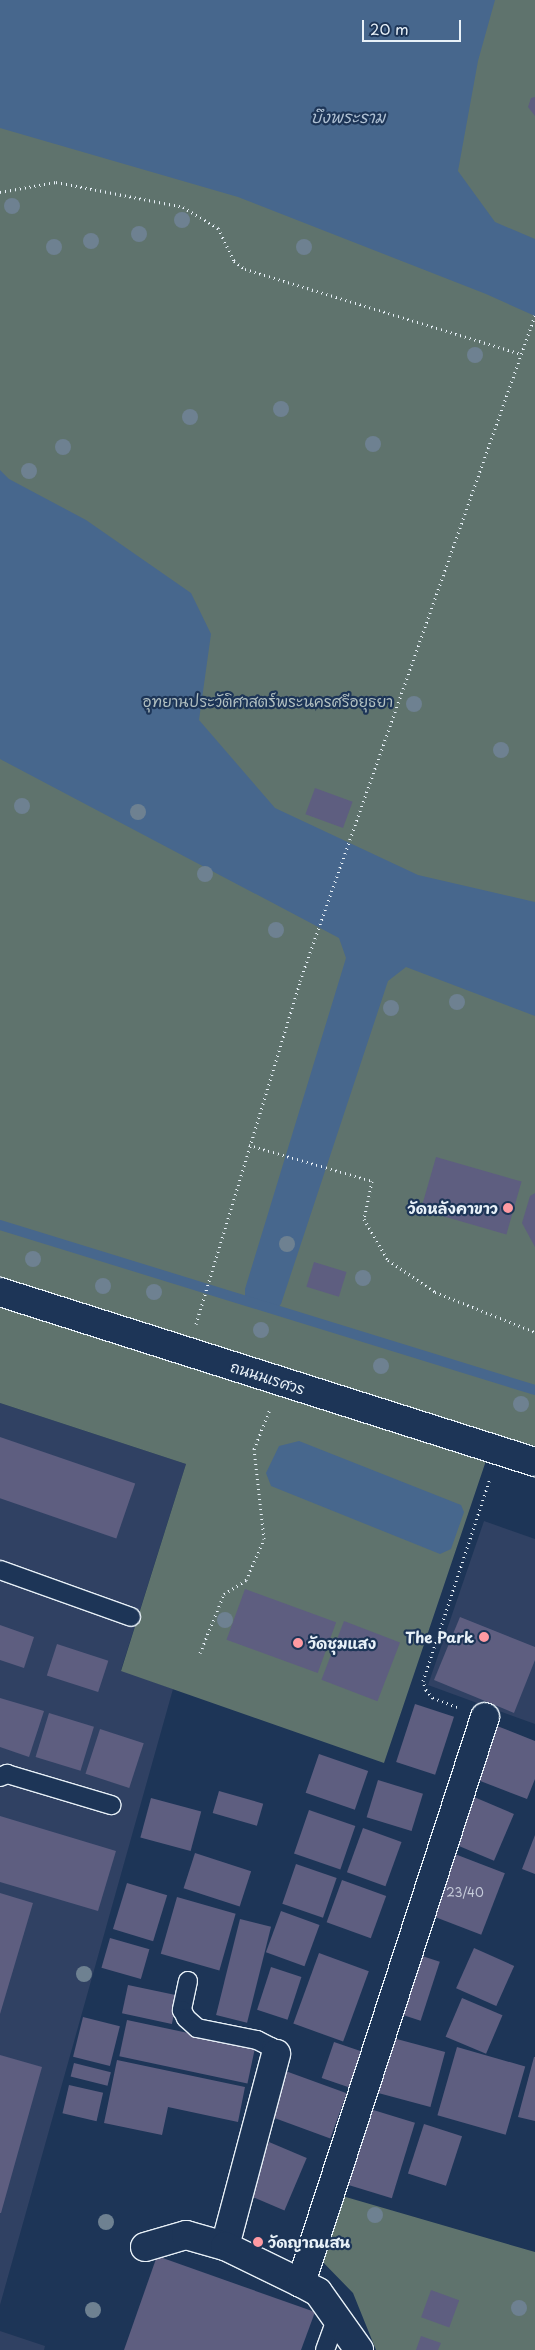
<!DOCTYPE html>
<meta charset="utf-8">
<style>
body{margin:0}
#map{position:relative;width:535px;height:2350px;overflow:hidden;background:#1d3557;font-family:"Playpen Sans","Playpen Sans Thai",sans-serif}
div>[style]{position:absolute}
.built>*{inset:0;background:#304163}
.green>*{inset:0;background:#5f736d}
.water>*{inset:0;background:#47678d}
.stream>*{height:10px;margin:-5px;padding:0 5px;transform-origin:5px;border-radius:5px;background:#47678d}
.building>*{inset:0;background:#5e5e80;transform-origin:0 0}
.path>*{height:3px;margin-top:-1.5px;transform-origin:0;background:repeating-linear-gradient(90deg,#e8f1f8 0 1px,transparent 0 5px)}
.roads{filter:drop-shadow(1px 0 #e8f1f8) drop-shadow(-1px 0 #e8f1f8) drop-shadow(0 1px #e8f1f8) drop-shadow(0 -1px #e8f1f8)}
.lane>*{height:18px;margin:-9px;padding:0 9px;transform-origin:9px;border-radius:9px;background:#1d3557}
.street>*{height:28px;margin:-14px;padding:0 14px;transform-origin:14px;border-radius:14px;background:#1d3557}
.secondary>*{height:28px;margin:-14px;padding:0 14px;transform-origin:14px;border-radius:14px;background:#1d3557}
.trees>*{width:16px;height:16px;margin:-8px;border-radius:50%;background:#6e8191}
.dots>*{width:14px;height:14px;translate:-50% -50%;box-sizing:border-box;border:2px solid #1d3557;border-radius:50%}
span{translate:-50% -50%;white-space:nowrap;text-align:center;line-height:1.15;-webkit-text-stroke:4.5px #1d3557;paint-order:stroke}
.number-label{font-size:12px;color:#c6ccda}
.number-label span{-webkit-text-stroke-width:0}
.park-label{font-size:15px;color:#b1bfc0}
.poi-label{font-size:15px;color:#e8f1f8;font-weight:700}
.right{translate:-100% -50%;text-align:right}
.left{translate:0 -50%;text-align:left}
.street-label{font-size:15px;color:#e8f1f8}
.water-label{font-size:16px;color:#b0c1d3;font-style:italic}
.scale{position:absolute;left:362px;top:20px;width:99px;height:22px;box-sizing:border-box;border:2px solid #e8f1f8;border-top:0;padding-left:6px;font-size:15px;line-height:18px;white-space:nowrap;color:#e8f1f8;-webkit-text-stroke:4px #1d3557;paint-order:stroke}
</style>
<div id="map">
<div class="built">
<i style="clip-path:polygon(0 1403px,186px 1464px,121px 1670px,173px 1689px,0 2305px)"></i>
<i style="clip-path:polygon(484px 1521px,535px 1539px,535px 1724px,428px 1685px)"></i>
<i style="clip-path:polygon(0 2331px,45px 2346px,44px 2350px,0 2350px)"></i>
</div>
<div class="green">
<i style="clip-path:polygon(0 0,535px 0,535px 1446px,495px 1434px,384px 1763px,121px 1671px,186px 1464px,0 1403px)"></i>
<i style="clip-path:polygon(332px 2193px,535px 2252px,535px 2350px,376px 2350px,353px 2293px,315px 2254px)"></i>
</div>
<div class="water">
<i style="clip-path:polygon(0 0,495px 0,478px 61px,458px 171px,495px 222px,535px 239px,535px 316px,486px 294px,238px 197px,0 128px)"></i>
<i style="clip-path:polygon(0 470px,9px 479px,86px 520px,191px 593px,211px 634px,199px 720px,275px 808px,418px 875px,535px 902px,535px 1016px,406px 967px,388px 981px,281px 1304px,275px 1311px,245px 1302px,245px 1289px,346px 958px,339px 938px,0 759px)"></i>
<i style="clip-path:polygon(299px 1441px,461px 1505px,464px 1512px,451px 1549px,440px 1554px,271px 1486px,266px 1473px,279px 1446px)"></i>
</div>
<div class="stream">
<i style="left:0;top:1225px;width:560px;rotate:17.14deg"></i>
</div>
<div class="building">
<i style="clip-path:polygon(535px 97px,535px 116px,528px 107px,531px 98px)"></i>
<i style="left:315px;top:788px;width:40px;height:28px;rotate:20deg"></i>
<i style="left:436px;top:1157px;width:89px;height:55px;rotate:16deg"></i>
<i style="clip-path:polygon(535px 1193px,535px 1247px,522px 1223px,530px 1196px)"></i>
<i style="left:314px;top:1262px;width:34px;height:26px;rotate:17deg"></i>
<i style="left:0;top:1437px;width:143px;height:58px;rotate:19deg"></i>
<i style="left:245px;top:1589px;width:97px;height:54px;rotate:20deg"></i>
<i style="clip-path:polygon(460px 1617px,535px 1647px,535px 1660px,514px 1713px,434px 1680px)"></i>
<i style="left:344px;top:1621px;width:60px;height:63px;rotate:21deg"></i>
<i style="clip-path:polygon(0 1625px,34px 1637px,24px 1668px,0 1660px)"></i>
<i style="left:57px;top:1644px;width:54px;height:33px;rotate:18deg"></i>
<i style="clip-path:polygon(0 1698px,44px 1711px,29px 1757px,0 1747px)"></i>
<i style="left:415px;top:1704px;width:41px;height:61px;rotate:18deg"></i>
<i style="left:49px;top:1713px;width:47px;height:46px;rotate:17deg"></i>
<i style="clip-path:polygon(492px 1724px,535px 1741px,535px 1779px,527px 1799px,470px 1777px)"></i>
<i style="left:100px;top:1729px;width:46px;height:47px;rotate:18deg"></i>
<i style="left:319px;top:1754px;width:52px;height:41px;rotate:19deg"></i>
<i style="left:378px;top:1780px;width:47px;height:39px;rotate:17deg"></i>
<i style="left:219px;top:1791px;width:46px;height:23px;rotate:16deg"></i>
<i style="left:467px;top:1794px;width:51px;height:51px;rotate:23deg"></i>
<i style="left:151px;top:1798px;width:52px;height:41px;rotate:15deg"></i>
<i style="left:309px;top:1810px;width:49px;height:46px;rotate:19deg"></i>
<i style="clip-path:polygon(0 1816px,116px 1851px,98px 1911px,0 1882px)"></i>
<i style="left:363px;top:1828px;width:41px;height:47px;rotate:20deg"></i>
<i style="clip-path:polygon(535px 1835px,535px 1874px,522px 1869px)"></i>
<i style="left:447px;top:1851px;width:62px;height:66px;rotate:21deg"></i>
<i style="left:195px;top:1853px;width:59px;height:37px;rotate:18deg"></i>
<i style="left:296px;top:1864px;width:43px;height:42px;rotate:19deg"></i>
<i style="left:342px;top:1880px;width:47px;height:45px;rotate:20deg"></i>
<i style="left:127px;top:1883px;width:42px;height:48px;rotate:17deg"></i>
<i style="clip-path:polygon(0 1893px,33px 1903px,0 2014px)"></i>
<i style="left:177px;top:1897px;width:61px;height:59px;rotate:16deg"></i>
<i style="left:281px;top:1911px;width:41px;height:44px;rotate:20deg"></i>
<i style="left:240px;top:1919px;width:32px;height:99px;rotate:14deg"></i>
<i style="left:110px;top:1938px;width:41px;height:31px;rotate:16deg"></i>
<i style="left:474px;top:1948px;width:44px;height:44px;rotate:24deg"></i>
<i style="left:319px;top:1953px;width:53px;height:75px;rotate:20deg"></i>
<i style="left:416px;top:1954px;width:25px;height:62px;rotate:18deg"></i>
<i style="left:271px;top:1967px;width:32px;height:45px;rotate:18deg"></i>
<i style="left:128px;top:1985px;width:51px;height:29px;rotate:12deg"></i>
<i style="left:462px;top:1998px;width:44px;height:42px;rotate:23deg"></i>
<i style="left:83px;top:2017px;width:38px;height:41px;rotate:14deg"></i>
<i style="left:127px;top:2020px;width:131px;height:37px;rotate:12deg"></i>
<i style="left:393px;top:2038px;width:54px;height:57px;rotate:15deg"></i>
<i style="left:334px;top:2042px;width:31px;height:38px;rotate:19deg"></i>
<i style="left:457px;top:2047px;width:71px;height:71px;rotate:16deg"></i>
<i style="clip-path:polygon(0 2055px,42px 2067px,1px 2213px,0 2213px)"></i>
<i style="clip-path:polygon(534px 2057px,535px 2057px,535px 2121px,518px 2117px)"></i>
<i style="clip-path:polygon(117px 2060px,245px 2087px,238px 2122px,168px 2107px,162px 2135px,104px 2123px)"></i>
<i style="left:74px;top:2063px;width:38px;height:14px;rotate:14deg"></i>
<i style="left:280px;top:2069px;width:71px;height:48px;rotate:20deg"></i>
<i style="left:69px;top:2085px;width:35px;height:29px;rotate:13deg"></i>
<i style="left:370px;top:2109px;width:47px;height:79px;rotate:17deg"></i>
<i style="left:424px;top:2124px;width:40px;height:52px;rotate:18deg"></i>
<i style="left:269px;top:2142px;width:41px;height:57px;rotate:23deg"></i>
<i style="clip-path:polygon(157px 2256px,315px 2312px,301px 2350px,124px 2350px)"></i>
<i style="left:431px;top:2290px;width:30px;height:29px;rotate:20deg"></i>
<i style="clip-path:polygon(421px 2336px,441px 2343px,438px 2350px,416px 2350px)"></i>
</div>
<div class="path">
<i style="left:0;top:192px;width:57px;rotate:-10.1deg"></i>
<i style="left:56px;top:182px;width:129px;rotate:11.1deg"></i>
<i style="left:183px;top:207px;width:41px;rotate:31deg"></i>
<i style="left:218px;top:228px;width:37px;rotate:64deg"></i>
<i style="left:234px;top:261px;width:14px;rotate:36deg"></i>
<i style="left:245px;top:269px;width:290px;rotate:17.1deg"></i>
<i style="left:249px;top:1145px;width:128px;rotate:16.3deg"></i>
<i style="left:372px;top:1181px;width:39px;rotate:102deg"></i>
<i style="left:364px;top:1219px;width:48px;rotate:59.7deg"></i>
<i style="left:388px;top:1260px;width:57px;rotate:34.2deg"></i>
<i style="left:435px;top:1292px;width:108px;rotate:21.8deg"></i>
<i style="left:196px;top:1324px;width:358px;rotate:-73.1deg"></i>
<i style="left:300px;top:981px;width:706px;rotate:-70.56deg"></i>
<i style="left:200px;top:1653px;width:64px;rotate:-67.9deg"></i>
<i style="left:224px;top:1594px;width:26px;rotate:-32deg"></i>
<i style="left:246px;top:1580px;width:45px;rotate:-66.3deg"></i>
<i style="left:264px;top:1539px;width:91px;rotate:-96.3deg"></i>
<i style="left:254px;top:1449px;width:43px;rotate:-68.2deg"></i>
<i style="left:457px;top:1707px;width:26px;rotate:-159deg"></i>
<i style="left:433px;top:1698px;width:11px;rotate:-131deg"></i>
<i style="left:426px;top:1690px;width:9px;rotate:-108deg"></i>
<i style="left:423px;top:1681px;width:214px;rotate:-71.7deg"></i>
</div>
<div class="roads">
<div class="lane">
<i style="left:0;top:1570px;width:139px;rotate:19.7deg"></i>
<i style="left:0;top:1777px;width:8px;rotate:-23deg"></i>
<i style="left:7px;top:1774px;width:109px;rotate:16.6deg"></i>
<i style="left:188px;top:1981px;width:30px;rotate:102deg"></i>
<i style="left:182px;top:2010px;width:9px;rotate:63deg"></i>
<i style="left:186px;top:2018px;width:15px;rotate:42deg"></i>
<i style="left:197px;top:2028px;width:61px;rotate:11.3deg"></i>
<i style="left:257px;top:2040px;width:16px;rotate:27deg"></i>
<i style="left:271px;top:2047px;width:9px;rotate:54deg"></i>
<i style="left:325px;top:2350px;width:35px;rotate:-70deg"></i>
</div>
<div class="street">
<i style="left:225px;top:2246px;width:199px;rotate:-75.1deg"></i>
<i style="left:145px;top:2247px;width:43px;rotate:-16.3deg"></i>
<i style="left:186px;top:2235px;width:41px;rotate:15.8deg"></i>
<i style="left:225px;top:2246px;width:85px;rotate:26deg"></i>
<i style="left:301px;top:2283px;width:19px;rotate:28deg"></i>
<i style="left:318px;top:2292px;width:71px;rotate:54.7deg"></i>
<i style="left:301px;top:2283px;width:595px;rotate:-71.99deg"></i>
</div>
<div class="secondary">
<i style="left:0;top:1292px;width:561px;rotate:17.63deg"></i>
</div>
</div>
<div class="trees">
<i style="left:12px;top:206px"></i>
<i style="left:182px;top:220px"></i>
<i style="left:139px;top:234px"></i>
<i style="left:91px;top:241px"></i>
<i style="left:54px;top:247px"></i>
<i style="left:304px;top:247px"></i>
<i style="left:475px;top:355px"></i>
<i style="left:281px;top:409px"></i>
<i style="left:190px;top:417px"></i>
<i style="left:373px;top:444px"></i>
<i style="left:63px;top:447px"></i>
<i style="left:29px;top:471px"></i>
<i style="left:414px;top:704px"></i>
<i style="left:501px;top:750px"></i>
<i style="left:22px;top:806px"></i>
<i style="left:138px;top:812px"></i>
<i style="left:205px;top:874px"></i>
<i style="left:276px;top:930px"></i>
<i style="left:457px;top:1002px"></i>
<i style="left:391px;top:1008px"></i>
<i style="left:287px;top:1244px"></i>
<i style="left:33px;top:1259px"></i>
<i style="left:363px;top:1278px"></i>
<i style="left:103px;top:1286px"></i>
<i style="left:154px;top:1292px"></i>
<i style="left:261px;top:1330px"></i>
<i style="left:381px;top:1366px"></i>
<i style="left:521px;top:1404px"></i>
<i style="left:225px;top:1620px"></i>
<i style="left:84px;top:1974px"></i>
<i style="left:375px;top:2215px"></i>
<i style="left:106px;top:2222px"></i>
<i style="left:519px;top:2308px"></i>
<i style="left:93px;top:2310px"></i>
</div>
<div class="dots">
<i style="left:508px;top:1208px;background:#ff9aa2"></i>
<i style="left:484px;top:1637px;background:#ff9aa2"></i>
<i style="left:298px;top:1643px;background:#ff9aa2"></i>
<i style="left:258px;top:2242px;background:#ff9aa2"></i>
</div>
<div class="number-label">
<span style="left:465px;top:1893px">23/40</span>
</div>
<div class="park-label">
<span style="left:268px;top:701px">อุทยานประวัติศาสตร์พระนครศรีอยุธยา</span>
</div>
<div class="poi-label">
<span class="right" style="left:498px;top:1208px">วัดหลังคาขาว</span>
<span class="right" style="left:474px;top:1637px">The Park</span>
<span class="left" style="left:308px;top:1643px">วัดชุมแสง</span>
<span class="left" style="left:268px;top:2242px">วัดญาณเสน</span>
</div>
<div class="street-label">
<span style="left:268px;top:1377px;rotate:18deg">ถนนนเรศวร</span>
</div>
<div class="water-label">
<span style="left:348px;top:116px">บึงพระราม</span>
</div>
<div class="scale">20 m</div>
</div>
